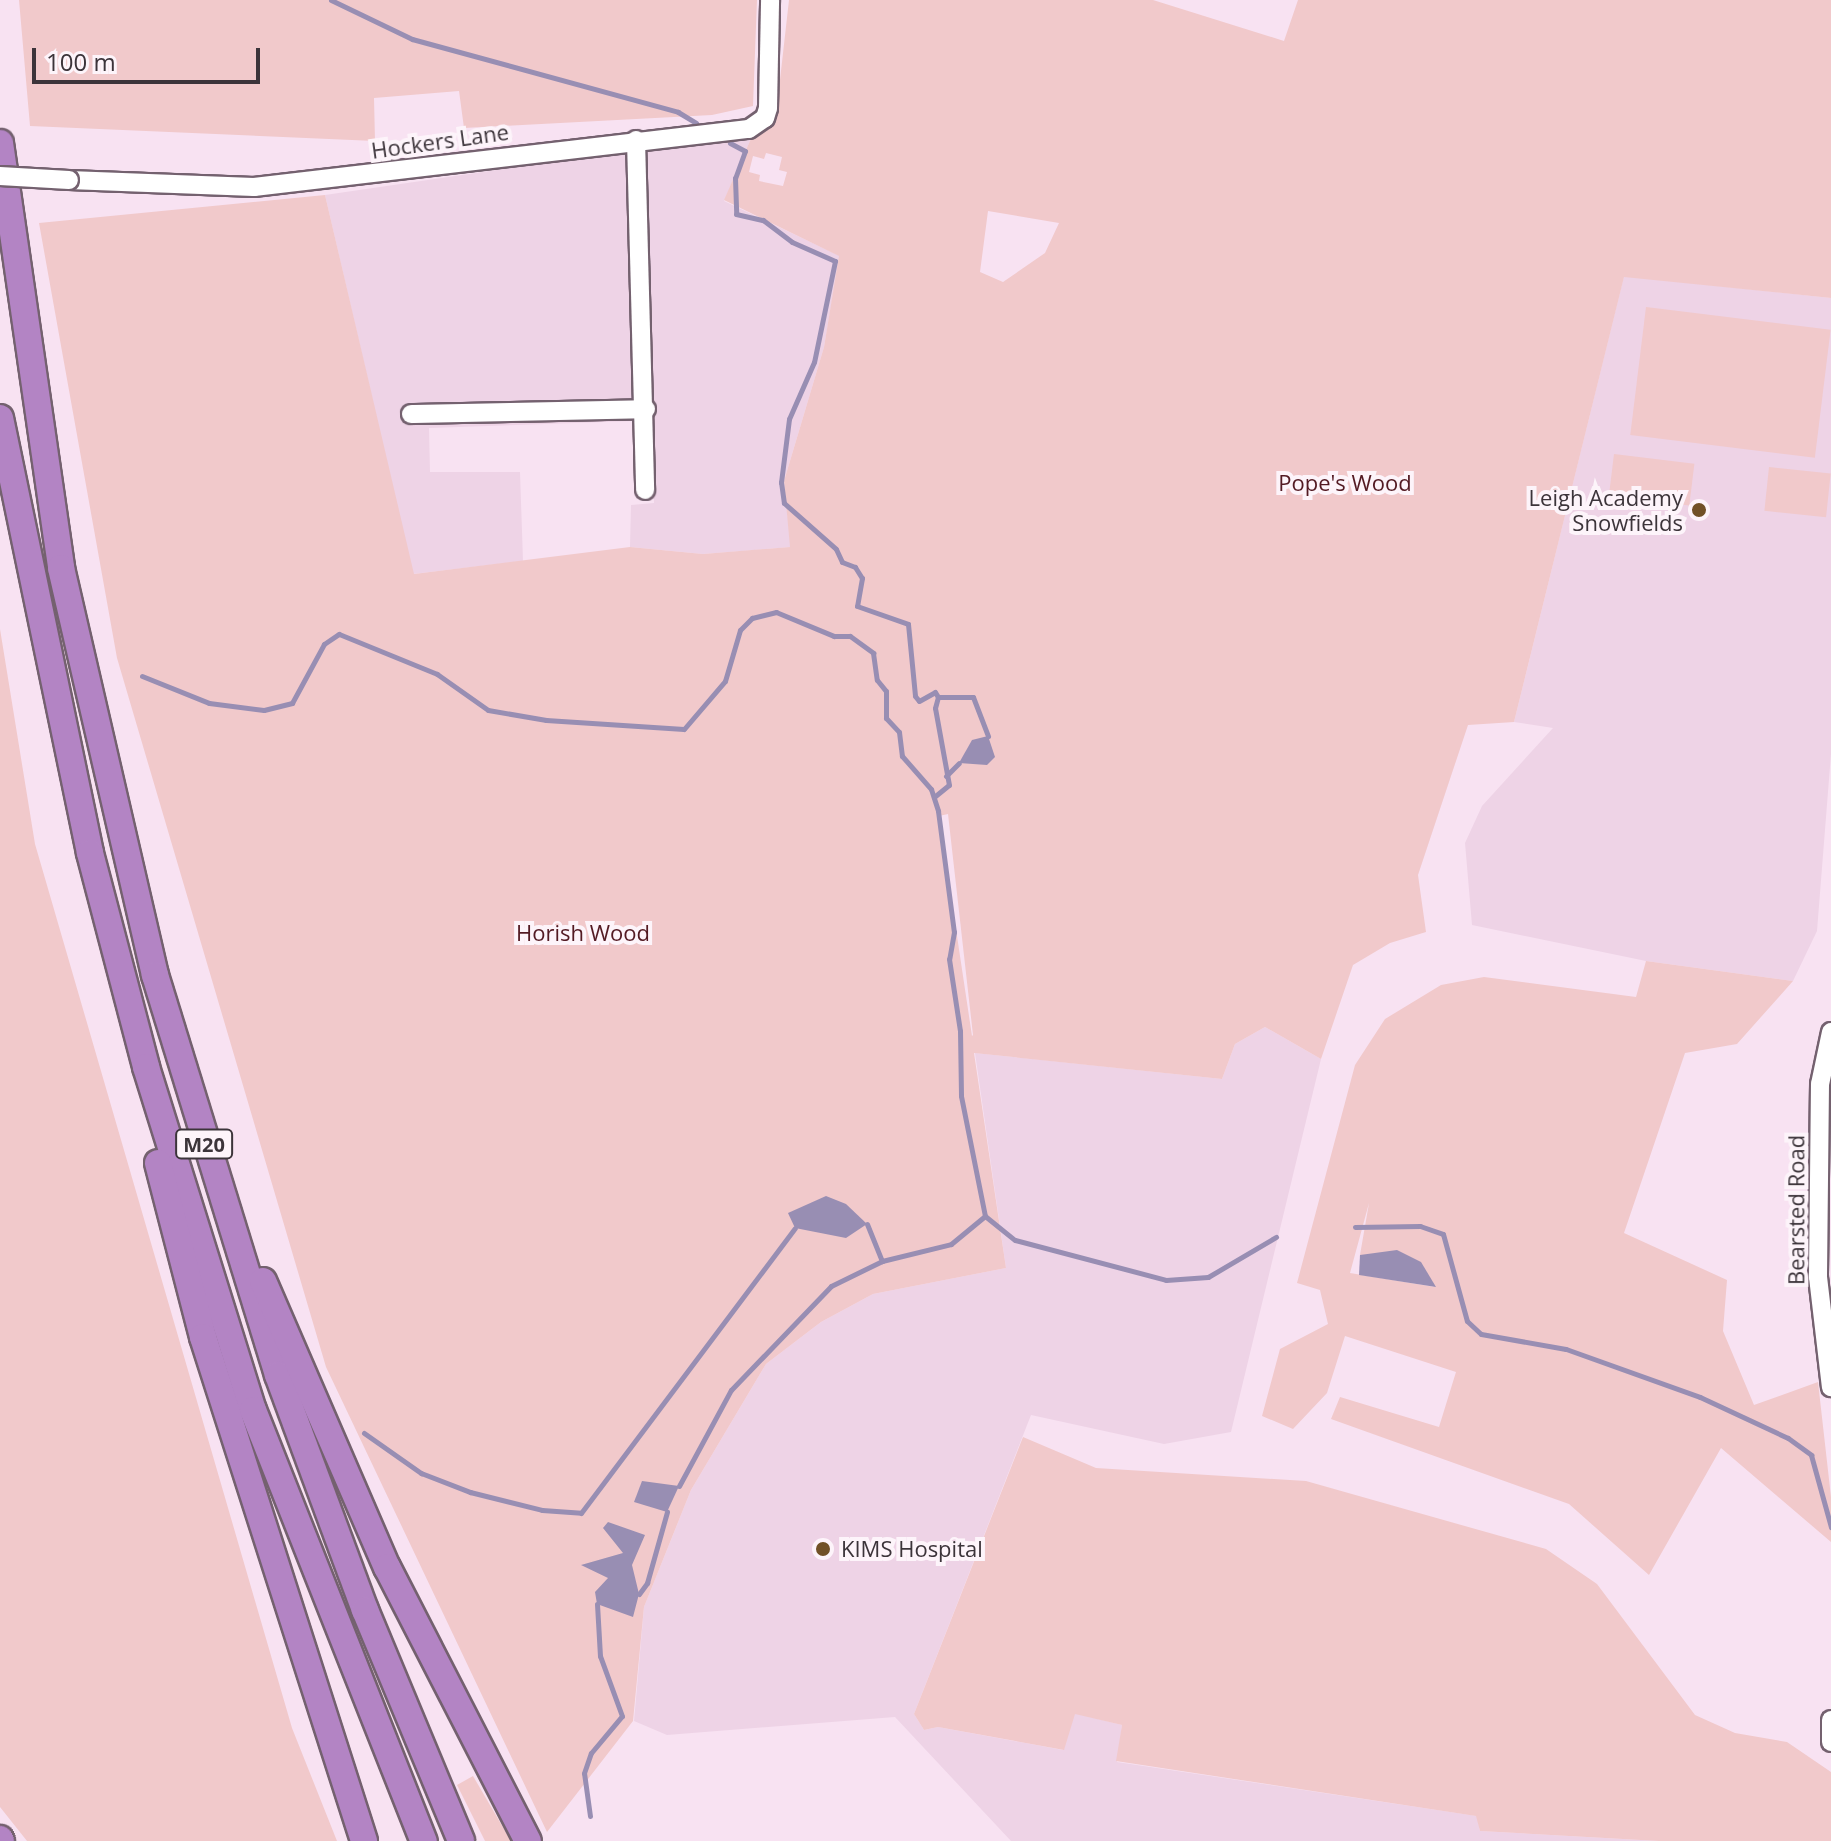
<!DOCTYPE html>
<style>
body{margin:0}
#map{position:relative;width:1831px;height:1841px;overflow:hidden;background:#f8e2f2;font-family:"Open Sans",sans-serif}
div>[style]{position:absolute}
.built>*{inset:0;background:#eed3e6}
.green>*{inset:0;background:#f1c9cb;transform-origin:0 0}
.water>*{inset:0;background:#988eb3}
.stream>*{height:5px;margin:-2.5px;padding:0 2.5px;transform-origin:2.5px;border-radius:2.5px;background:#988eb3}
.roads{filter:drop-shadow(2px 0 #74616f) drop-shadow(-2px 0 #74616f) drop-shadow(0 2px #74616f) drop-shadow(0 -2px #74616f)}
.minor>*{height:18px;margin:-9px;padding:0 9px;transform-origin:9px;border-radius:9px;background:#fff}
.highway>*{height:26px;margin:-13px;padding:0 13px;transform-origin:13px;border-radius:13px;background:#b384c4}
.bridges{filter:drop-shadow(2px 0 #74616f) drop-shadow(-2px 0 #74616f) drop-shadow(0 2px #74616f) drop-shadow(0 -2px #74616f)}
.minor-bridge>*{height:18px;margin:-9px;padding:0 9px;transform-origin:9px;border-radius:9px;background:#fff}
.dots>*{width:22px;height:22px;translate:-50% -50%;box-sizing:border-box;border:4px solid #fdf4fa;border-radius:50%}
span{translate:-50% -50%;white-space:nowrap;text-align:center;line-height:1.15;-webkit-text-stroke:8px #fdf4fa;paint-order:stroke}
.shield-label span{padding:2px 6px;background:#fdf4fa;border:2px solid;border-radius:6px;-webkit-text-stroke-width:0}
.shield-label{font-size:20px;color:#3c343a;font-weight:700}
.street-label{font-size:22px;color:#3c343a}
.park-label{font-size:22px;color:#531a23}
.poi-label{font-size:22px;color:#3c343a}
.right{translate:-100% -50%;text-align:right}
.left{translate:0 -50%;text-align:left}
.scale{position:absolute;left:32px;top:48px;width:228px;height:36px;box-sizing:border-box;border:4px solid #3c343a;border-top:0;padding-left:10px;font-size:24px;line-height:28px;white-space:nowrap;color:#3c343a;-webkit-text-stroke:6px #fdf4fa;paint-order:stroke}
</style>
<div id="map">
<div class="built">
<i style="clip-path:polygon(753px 134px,724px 201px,840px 256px,824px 347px,784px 481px,791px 547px,703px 554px,630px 547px,631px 505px,654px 503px,644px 150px)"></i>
<i style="clip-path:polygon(627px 151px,634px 421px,429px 428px,430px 472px,520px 472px,523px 561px,413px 574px,325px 195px)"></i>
<i style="clip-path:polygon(1624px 276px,1831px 298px,1831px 754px,1817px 931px,1793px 981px,1646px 961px,1472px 925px,1465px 843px,1482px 806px,1553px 728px,1514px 722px)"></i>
<i style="clip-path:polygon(1265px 1027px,1321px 1059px,1231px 1432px,1164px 1444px,1031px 1415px,914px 1714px,924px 1730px,938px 1727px,1063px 1750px,1074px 1713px,1122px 1725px,1117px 1762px,1477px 1816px,1480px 1831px,1659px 1841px,1011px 1841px,895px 1717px,667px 1735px,634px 1721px,644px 1607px,691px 1490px,766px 1364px,821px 1322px,873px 1294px,1006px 1268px,975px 1053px,1222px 1079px,1235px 1044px)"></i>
</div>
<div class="green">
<i style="clip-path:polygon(19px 0,757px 0,753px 106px,712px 115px,464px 128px,459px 91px,374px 98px,375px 141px,30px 126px)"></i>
<i style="clip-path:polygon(evenodd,789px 0,1153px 0,1284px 41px,1298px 0,1831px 0,1831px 298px,1624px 277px,1514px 722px,1468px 725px,1418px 875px,1426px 932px,1390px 943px,1353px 965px,1321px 1059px,1265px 1027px,1235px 1044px,1222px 1079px,974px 1053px,1006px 1268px,873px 1294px,821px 1322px,766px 1364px,691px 1490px,644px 1607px,633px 1721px,547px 1832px,326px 1367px,117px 658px,39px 223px,325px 195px,414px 574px,630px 547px,703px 554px,790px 547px,784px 481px,824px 347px,839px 256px,724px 200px,753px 134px,775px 124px,789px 0,766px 153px,782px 157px,779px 170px,787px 172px,783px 186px,759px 181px,760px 175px,749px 172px,753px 156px,764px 159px,766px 153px,789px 0,988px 211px,1059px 223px,1045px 253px,1003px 282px,980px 272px,988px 211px,789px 0,948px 814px,973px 1035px,972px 1036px,939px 816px,948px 814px)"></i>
<i style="left:1646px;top:307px;width:186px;height:129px;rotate:7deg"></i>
<i style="left:1614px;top:454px;width:81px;height:42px;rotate:7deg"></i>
<i style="left:1769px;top:467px;width:62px;height:44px;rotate:6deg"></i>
<i style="clip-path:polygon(0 629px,35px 844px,292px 1728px,337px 1841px,27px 1841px,0 1807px)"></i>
<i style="clip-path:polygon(evenodd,1646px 961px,1793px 981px,1737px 1044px,1685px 1053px,1624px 1233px,1727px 1280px,1723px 1331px,1754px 1405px,1818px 1382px,1831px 1497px,1831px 1542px,1721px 1448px,1649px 1575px,1569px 1504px,1331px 1419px,1340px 1397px,1439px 1427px,1456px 1372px,1345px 1336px,1327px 1393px,1293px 1429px,1262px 1416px,1280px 1349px,1328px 1324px,1320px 1290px,1297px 1283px,1355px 1065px,1385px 1019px,1441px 985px,1484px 977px,1636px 997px,1646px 961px,1369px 1203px,1360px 1255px,1435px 1287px,1350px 1273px,1369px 1203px)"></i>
<i style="clip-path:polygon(1023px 1437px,1096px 1468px,1306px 1481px,1546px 1549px,1597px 1584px,1695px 1715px,1735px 1733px,1787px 1742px,1831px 1772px,1831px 1841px,1659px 1841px,1480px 1831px,1476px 1816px,1116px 1761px,1122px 1725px,1075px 1714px,1064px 1750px,938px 1727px,924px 1730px,914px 1714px)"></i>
<i style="clip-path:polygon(473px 1776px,511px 1841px,485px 1841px,457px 1785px)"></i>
</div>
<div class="water">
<i style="clip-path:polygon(988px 736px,995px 757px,987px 765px,959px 763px,972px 740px)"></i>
<i style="clip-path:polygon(826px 1196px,846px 1204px,867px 1224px,846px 1238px,795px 1228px,788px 1213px)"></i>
<i style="clip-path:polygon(1397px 1250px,1421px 1262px,1436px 1287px,1359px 1275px,1360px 1255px)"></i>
<i style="clip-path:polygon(642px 1481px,679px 1486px,667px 1512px,634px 1502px)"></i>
<i style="clip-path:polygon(608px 1522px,645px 1535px,632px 1565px,639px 1594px,633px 1617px,597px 1604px,595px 1592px,608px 1578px,581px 1565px,623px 1553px,603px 1528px)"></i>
</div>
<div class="stream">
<i style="left:331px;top:0;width:90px;rotate:25.7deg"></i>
<i style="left:412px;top:39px;width:276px;rotate:15.3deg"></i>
<i style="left:678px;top:112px;width:21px;rotate:31deg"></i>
<i style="left:730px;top:143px;width:17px;rotate:28deg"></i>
<i style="left:745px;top:151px;width:29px;rotate:110deg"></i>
<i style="left:735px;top:178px;width:36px;rotate:88deg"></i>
<i style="left:736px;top:214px;width:28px;rotate:13deg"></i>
<i style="left:763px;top:220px;width:36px;rotate:37deg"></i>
<i style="left:792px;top:242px;width:47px;rotate:23.8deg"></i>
<i style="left:835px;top:261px;width:103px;rotate:101.7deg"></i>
<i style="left:814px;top:362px;width:62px;rotate:113.7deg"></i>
<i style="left:789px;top:419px;width:64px;rotate:97.2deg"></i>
<i style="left:781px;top:482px;width:21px;rotate:82deg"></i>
<i style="left:784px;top:503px;width:69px;rotate:41.5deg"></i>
<i style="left:836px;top:549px;width:14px;rotate:65deg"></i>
<i style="left:842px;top:562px;width:14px;rotate:21deg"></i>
<i style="left:855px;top:567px;width:13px;rotate:58deg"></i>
<i style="left:862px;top:578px;width:28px;rotate:100deg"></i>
<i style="left:857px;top:606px;width:54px;rotate:19.4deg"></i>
<i style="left:908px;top:624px;width:72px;rotate:84.4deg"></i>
<i style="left:915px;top:696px;width:6px;rotate:51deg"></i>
<i style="left:919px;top:701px;width:18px;rotate:-29deg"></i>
<i style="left:935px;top:692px;width:6px;rotate:59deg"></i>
<i style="left:938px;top:697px;width:35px"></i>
<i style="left:973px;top:697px;width:42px;rotate:69deg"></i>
<i style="left:142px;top:676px;width:72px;rotate:21.9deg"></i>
<i style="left:209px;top:703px;width:55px;rotate:7.3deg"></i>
<i style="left:264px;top:710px;width:29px;rotate:-14deg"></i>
<i style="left:292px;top:703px;width:67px;rotate:-61.5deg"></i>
<i style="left:324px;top:644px;width:18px;rotate:-34deg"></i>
<i style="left:339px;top:634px;width:106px;rotate:22.2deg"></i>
<i style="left:437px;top:674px;width:62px;rotate:35.2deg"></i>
<i style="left:488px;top:710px;width:59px;rotate:9.8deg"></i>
<i style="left:546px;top:720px;width:138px;rotate:3.7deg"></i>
<i style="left:684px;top:729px;width:63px;rotate:-49.5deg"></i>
<i style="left:725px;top:681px;width:53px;rotate:-73.6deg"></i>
<i style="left:740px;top:630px;width:17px;rotate:-45deg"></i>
<i style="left:752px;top:618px;width:25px;rotate:-14deg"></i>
<i style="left:776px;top:612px;width:63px;rotate:22.5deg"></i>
<i style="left:834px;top:636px;width:16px"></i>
<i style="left:850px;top:636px;width:29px;rotate:36deg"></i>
<i style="left:873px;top:653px;width:27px;rotate:82deg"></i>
<i style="left:877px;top:680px;width:14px;rotate:51deg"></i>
<i style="left:886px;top:691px;width:27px;rotate:90deg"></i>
<i style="left:886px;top:718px;width:19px;rotate:47deg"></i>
<i style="left:899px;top:732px;width:24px;rotate:83deg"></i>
<i style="left:902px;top:756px;width:44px;rotate:48.7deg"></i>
<i style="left:931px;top:789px;width:23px;rotate:72deg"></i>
<i style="left:938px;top:811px;width:122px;rotate:82.5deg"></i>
<i style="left:954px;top:932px;width:27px;rotate:100deg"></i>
<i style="left:949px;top:959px;width:73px;rotate:81.3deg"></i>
<i style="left:960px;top:1031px;width:65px;rotate:89.1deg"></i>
<i style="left:961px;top:1096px;width:122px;rotate:78.7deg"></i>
<i style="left:985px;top:1216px;width:38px;rotate:39deg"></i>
<i style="left:1015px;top:1240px;width:156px;rotate:14.8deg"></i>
<i style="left:1166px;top:1280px;width:42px;rotate:-4.1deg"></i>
<i style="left:1208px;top:1277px;width:79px;rotate:-30.5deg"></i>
<i style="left:946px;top:776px;width:18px;rotate:-45deg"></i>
<i style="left:934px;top:797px;width:19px;rotate:-39deg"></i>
<i style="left:949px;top:785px;width:78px;rotate:-100.3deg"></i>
<i style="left:935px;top:708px;width:11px;rotate:-75deg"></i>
<i style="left:867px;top:1224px;width:40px;rotate:68deg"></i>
<i style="left:1355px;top:1227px;width:65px;rotate:-0.9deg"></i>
<i style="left:1420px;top:1226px;width:24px;rotate:19deg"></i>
<i style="left:1443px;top:1234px;width:90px;rotate:74.6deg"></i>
<i style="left:1467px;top:1321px;width:19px;rotate:43deg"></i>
<i style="left:1481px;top:1334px;width:86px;rotate:10deg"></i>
<i style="left:1566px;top:1349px;width:142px;rotate:19.7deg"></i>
<i style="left:1700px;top:1397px;width:97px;rotate:25deg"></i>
<i style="left:1788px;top:1438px;width:29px;rotate:36deg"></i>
<i style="left:1811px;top:1455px;width:75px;rotate:74.5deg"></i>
<i style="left:364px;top:1433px;width:70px;rotate:35.1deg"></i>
<i style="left:421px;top:1473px;width:53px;rotate:21.2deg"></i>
<i style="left:470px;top:1492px;width:74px;rotate:14deg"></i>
<i style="left:542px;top:1510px;width:39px;rotate:4deg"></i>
<i style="left:581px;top:1513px;width:356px;rotate:-53.1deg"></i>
<i style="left:679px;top:1486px;width:109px;rotate:-61.6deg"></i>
<i style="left:731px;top:1390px;width:144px;rotate:-46.1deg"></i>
<i style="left:831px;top:1286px;width:57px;rotate:-26.1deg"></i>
<i style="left:882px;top:1261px;width:71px;rotate:-13.8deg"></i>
<i style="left:951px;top:1244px;width:44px;rotate:-39.5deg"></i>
<i style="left:639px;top:1594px;width:14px;rotate:-54deg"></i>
<i style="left:647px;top:1583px;width:74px;rotate:-74.3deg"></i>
<i style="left:590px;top:1816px;width:43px;rotate:-97.9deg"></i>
<i style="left:584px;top:1773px;width:21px;rotate:-71deg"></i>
<i style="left:591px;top:1753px;width:48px;rotate:-50deg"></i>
<i style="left:622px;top:1716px;width:64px;rotate:-110.1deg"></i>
<i style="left:600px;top:1656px;width:52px;rotate:-93.3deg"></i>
</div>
<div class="roads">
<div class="minor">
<i style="left:636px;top:140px;width:350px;rotate:88.5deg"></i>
<i style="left:69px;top:180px;width:185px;rotate:2.2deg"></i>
<i style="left:254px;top:187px;width:498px;rotate:-6.7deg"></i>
<i style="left:749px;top:129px;width:19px;rotate:-35deg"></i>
<i style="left:765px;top:118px;width:10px;rotate:-73deg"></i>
<i style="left:768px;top:108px;width:108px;rotate:-88.9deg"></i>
<i style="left:411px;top:414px;width:235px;rotate:-1.2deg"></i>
<i style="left:1831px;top:1032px;width:53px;rotate:101.9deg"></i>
<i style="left:1820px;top:1084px;width:193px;rotate:90.6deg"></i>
<i style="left:1818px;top:1277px;width:111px;rotate:83.3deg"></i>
<i style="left:1831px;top:1720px;width:22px;rotate:90deg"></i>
</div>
<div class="highway">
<i style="left:0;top:143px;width:429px;rotate:81.8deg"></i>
<i style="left:61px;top:568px;width:418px;rotate:77deg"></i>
<i style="left:155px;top:975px;width:418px;rotate:72.9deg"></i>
<i style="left:278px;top:1375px;width:251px;rotate:69.7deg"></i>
<i style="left:365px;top:1610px;width:250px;rotate:67.4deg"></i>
<i style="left:0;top:418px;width:444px;rotate:78.3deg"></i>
<i style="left:90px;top:853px;width:221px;rotate:75.3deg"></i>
<i style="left:146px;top:1067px;width:359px;rotate:72.7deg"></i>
<i style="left:253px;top:1410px;width:464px;rotate:68.4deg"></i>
<i style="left:158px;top:1163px;width:180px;rotate:75.5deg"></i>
<i style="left:203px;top:1337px;width:529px;rotate:72.28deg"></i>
<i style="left:263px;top:1281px;width:312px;rotate:66.6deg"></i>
<i style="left:387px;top:1567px;width:308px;rotate:62.8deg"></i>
<i style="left:0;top:1839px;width:2px;rotate:63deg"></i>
</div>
</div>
<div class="bridges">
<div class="minor-bridge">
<i style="left:0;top:176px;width:69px;rotate:3.3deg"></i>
</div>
</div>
<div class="dots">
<i style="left:1699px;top:510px;background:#715127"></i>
<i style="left:823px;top:1549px;background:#715127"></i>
</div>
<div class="shield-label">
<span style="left:204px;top:1144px">M20</span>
</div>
<div class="street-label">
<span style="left:440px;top:141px;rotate:-8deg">Hockers Lane</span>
<span style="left:1796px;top:1210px;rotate:-90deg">Bearsted Road</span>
</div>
<div class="park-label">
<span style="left:1345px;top:483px">Pope's Wood</span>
<span style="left:583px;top:933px">Horish Wood</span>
</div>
<div class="poi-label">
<span class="right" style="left:1683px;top:510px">Leigh Academy<br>Snowfields</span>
<span class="left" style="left:841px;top:1549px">KIMS Hospital</span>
</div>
<div class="scale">100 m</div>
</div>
